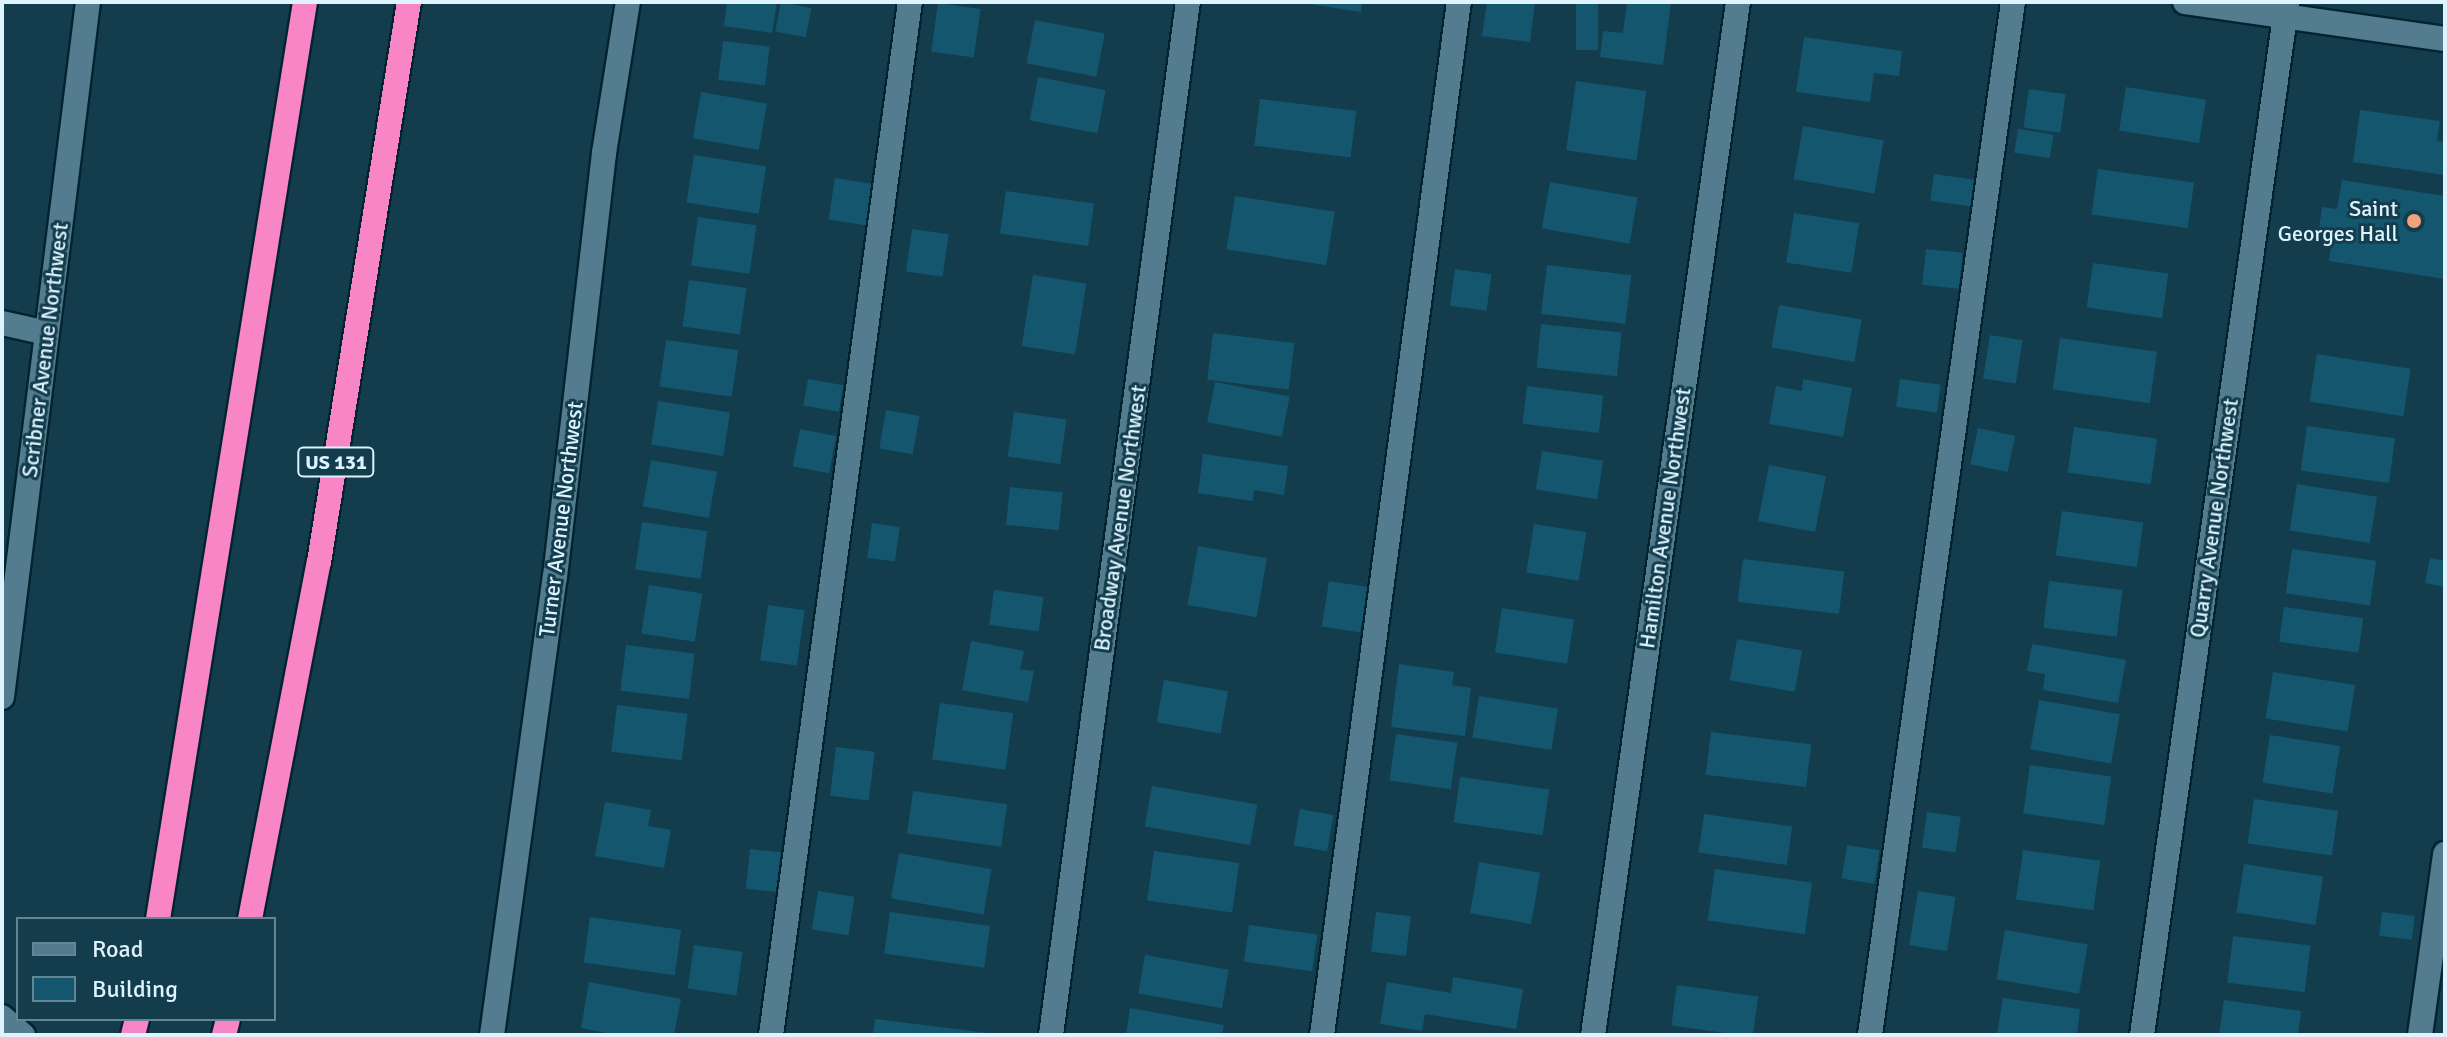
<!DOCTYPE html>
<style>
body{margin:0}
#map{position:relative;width:2447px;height:1037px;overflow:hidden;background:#133d4d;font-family:Signika,sans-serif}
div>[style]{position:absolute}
.building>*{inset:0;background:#14566e;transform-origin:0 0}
.roads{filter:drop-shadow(2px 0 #03232f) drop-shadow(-2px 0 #03232f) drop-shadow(0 2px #03232f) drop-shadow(0 -2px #03232f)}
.minor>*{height:24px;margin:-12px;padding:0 12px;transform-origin:12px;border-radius:12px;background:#537d8f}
.highway>*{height:24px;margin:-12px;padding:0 12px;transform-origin:12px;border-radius:12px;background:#f886c6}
.dots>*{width:22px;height:22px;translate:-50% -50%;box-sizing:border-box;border:4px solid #133d4d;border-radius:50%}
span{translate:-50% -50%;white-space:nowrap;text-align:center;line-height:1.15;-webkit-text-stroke:6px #133d4d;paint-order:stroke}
.shield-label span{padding:2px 6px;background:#133d4d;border:2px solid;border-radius:6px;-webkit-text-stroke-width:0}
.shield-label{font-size:20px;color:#ddf3fd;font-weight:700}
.poi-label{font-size:22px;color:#ddf3fd}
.right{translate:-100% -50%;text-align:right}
.street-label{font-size:22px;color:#ddf3fd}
.frame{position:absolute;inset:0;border:4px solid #ddf3fd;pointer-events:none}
.legend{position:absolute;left:16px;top:917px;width:260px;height:104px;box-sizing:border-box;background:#133d4d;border:2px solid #648693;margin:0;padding:10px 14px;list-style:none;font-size:24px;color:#ddf3fd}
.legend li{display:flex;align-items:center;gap:16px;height:40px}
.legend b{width:40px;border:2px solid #648693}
</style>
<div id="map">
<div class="building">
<i style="clip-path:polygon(727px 2px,777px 2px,772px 33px,724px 26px)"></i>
<i style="left:781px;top:2px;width:31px;height:30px;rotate:11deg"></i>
<i style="clip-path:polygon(1296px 2px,1362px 2px,1361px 12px)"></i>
<i style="clip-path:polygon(1487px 2px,1535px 2px,1530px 42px,1482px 36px)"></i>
<i style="left:1576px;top:2px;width:22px;height:48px"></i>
<i style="clip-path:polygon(1627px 2px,1671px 2px,1663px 65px,1600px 57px,1603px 31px,1623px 33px)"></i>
<i style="left:938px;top:3px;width:43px;height:49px;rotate:8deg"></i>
<i style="left:1035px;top:20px;width:71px;height:44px;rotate:11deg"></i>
<i style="clip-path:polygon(1804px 37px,1902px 51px,1899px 76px,1874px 73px,1870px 102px,1796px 92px)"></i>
<i style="left:723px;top:41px;width:47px;height:39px;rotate:7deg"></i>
<i style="left:1038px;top:77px;width:69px;height:44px;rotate:11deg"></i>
<i style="left:1576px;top:81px;width:71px;height:70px;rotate:8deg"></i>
<i style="left:2126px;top:87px;width:81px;height:44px;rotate:9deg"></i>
<i style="left:2029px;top:89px;width:37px;height:39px;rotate:8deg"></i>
<i style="left:701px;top:92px;width:67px;height:47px;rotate:10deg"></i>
<i style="left:1260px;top:99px;width:97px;height:47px;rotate:7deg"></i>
<i style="clip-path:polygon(2360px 110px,2440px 121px,2437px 141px,2445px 142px,2445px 175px,2353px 162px)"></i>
<i style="left:1803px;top:126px;width:82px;height:54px;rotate:10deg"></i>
<i style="left:2018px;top:129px;width:36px;height:24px;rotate:9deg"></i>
<i style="left:694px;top:155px;width:73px;height:48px;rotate:9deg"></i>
<i style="left:2098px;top:169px;width:97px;height:46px;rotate:8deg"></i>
<i style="left:1934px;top:174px;width:43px;height:27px;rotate:8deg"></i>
<i style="left:835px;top:178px;width:39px;height:42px;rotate:9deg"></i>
<i style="clip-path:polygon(2342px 180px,2445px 196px,2445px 279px,2329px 261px,2333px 231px,2319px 229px,2322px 207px,2337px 209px)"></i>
<i style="left:1550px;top:182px;width:89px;height:47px;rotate:10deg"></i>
<i style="left:1006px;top:191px;width:89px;height:43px;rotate:8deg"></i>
<i style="left:1235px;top:196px;width:101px;height:54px;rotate:9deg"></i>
<i style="left:1794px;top:213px;width:66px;height:50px;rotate:9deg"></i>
<i style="left:698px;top:217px;width:59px;height:49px;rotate:8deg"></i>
<i style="left:912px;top:229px;width:37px;height:43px;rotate:8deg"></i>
<i style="left:1926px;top:249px;width:37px;height:36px;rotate:6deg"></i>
<i style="left:2093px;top:263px;width:76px;height:45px;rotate:8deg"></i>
<i style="left:1547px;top:265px;width:85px;height:49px;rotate:7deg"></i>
<i style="left:1455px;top:269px;width:37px;height:37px;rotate:8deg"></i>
<i style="left:1033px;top:275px;width:54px;height:72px;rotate:9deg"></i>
<i style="left:689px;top:280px;width:58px;height:47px;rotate:8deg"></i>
<i style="left:1779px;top:305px;width:84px;height:43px;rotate:10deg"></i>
<i style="left:1541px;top:324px;width:81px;height:44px;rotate:6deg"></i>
<i style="left:1213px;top:333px;width:82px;height:47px;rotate:7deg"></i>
<i style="left:1990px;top:335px;width:33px;height:44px;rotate:9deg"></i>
<i style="left:2060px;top:338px;width:98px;height:52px;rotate:8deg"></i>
<i style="left:666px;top:340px;width:73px;height:47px;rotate:8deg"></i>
<i style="left:2317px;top:354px;width:95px;height:48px;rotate:9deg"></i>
<i style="left:808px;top:379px;width:36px;height:27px;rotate:10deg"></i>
<i style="clip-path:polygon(1803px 379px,1852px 388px,1843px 437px,1769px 424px,1776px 386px,1802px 391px)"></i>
<i style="left:1900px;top:379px;width:41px;height:28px;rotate:8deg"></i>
<i style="left:1215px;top:382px;width:76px;height:41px;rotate:11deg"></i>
<i style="left:1527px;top:386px;width:77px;height:38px;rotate:7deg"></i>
<i style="left:658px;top:401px;width:73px;height:44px;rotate:9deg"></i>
<i style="left:886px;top:410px;width:34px;height:39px;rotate:10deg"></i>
<i style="left:1014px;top:412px;width:53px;height:45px;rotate:8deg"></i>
<i style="left:2307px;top:426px;width:89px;height:45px;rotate:8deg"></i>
<i style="left:2074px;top:427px;width:84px;height:46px;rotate:8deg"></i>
<i style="left:1978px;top:428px;width:38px;height:37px;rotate:12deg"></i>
<i style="left:800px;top:429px;width:37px;height:38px;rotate:11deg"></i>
<i style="left:1542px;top:451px;width:62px;height:39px;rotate:9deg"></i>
<i style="clip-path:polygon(1203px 454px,1288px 466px,1284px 495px,1254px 490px,1253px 501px,1198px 493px)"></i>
<i style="left:651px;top:460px;width:67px;height:47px;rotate:10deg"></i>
<i style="left:1769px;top:465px;width:58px;height:57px;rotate:11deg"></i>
<i style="left:2297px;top:484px;width:81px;height:47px;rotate:9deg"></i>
<i style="left:1010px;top:487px;width:53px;height:38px;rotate:6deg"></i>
<i style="left:2062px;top:511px;width:82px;height:45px;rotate:8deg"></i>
<i style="left:642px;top:522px;width:66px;height:48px;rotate:8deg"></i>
<i style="left:872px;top:523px;width:28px;height:35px;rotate:8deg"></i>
<i style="left:1534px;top:524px;width:53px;height:49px;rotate:9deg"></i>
<i style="left:1198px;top:546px;width:70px;height:60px;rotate:10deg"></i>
<i style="left:2292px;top:549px;width:85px;height:45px;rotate:8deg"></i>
<i style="clip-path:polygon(2430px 558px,2445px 561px,2445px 587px,2425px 583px)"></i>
<i style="left:1743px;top:559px;width:102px;height:43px;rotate:7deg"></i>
<i style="left:1329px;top:581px;width:39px;height:46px;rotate:9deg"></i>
<i style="left:2049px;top:581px;width:74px;height:47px;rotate:7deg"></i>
<i style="left:649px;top:585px;width:54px;height:49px;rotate:9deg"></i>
<i style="left:994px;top:590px;width:50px;height:35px;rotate:8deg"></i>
<i style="left:768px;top:605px;width:37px;height:56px;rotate:8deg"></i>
<i style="left:2284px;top:607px;width:80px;height:35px;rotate:8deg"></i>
<i style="left:1502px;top:608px;width:73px;height:45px;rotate:9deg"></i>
<i style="left:1737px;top:639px;width:66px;height:42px;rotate:10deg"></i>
<i style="clip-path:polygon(971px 641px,1024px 651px,1020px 669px,1034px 671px,1028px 702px,962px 690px)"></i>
<i style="clip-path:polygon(2032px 644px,2126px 660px,2118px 703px,2043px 690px,2045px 674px,2027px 671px)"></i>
<i style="left:626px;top:645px;width:69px;height:46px;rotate:7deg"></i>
<i style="clip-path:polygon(1399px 664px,1454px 672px,1452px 685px,1471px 688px,1465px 736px,1391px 727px)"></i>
<i style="left:2273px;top:672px;width:83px;height:47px;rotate:9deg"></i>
<i style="left:1164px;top:680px;width:65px;height:43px;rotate:10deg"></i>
<i style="left:1479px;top:696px;width:80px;height:42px;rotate:9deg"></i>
<i style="left:2039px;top:700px;width:82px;height:50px;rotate:10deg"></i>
<i style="left:940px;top:703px;width:74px;height:57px;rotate:8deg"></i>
<i style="left:617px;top:705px;width:71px;height:47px;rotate:7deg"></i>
<i style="left:1711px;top:732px;width:101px;height:43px;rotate:7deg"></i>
<i style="left:1396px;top:734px;width:62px;height:47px;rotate:8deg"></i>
<i style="left:2270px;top:735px;width:71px;height:48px;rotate:9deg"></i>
<i style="left:836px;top:747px;width:39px;height:49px;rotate:7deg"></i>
<i style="left:2030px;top:765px;width:82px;height:49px;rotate:8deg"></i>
<i style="left:1460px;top:777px;width:90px;height:46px;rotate:8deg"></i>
<i style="left:1152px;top:786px;width:107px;height:41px;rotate:10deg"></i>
<i style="left:913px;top:791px;width:95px;height:43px;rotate:8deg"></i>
<i style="left:2254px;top:799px;width:85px;height:45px;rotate:8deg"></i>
<i style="clip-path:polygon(605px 802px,651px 810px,648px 826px,671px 830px,664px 868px,595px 856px)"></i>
<i style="left:1300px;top:809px;width:34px;height:37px;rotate:10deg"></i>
<i style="left:1927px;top:812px;width:34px;height:36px;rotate:8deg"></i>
<i style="left:1704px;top:814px;width:89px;height:39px;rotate:8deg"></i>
<i style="left:1847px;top:845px;width:33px;height:34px;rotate:9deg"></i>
<i style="left:750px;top:849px;width:31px;height:40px;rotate:6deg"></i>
<i style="left:2023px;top:850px;width:78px;height:50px;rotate:8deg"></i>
<i style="left:1154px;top:851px;width:86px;height:50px;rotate:8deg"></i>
<i style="left:899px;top:853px;width:94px;height:46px;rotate:10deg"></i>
<i style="left:1479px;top:862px;width:62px;height:52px;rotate:10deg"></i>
<i style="left:2244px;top:864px;width:80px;height:49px;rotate:9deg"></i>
<i style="left:1715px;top:869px;width:98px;height:52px;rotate:8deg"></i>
<i style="left:818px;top:891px;width:37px;height:39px;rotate:9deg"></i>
<i style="left:1918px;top:891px;width:38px;height:55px;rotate:9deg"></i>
<i style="left:890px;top:912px;width:101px;height:42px;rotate:8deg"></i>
<i style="left:1376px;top:912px;width:35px;height:40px;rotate:7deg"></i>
<i style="left:2382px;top:912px;width:33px;height:24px;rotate:7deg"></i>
<i style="left:590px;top:917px;width:92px;height:46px;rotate:8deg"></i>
<i style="left:1249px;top:925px;width:69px;height:37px;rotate:8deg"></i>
<i style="left:2005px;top:930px;width:84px;height:50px;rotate:10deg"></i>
<i style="left:2233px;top:936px;width:78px;height:47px;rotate:7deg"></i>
<i style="left:694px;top:945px;width:49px;height:44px;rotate:8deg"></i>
<i style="left:1145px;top:955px;width:85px;height:39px;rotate:10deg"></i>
<i style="clip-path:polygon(1453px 977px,1523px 989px,1516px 1029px,1425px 1014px,1422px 1031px,1380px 1024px,1387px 982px,1451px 993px)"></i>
<i style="clip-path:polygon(589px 982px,681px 999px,674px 1035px,616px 1035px,581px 1028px)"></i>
<i style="left:1677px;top:985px;width:82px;height:41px;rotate:8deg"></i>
<i style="clip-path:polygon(2003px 998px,2080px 1009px,2077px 1035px,1997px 1034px)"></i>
<i style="clip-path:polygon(2224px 1000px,2301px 1011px,2298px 1035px,2219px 1035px)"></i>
<i style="clip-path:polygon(1130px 1008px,1224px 1025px,1222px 1035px,1126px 1035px)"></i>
<i style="clip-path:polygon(875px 1019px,988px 1033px,988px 1035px,873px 1035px)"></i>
</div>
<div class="roads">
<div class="minor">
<i style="left:2185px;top:2px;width:263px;rotate:8.1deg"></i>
<i style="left:2px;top:323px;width:46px;rotate:12.5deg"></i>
<i style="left:2px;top:697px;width:700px;rotate:-82.95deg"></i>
<i style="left:2px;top:1017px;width:28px;rotate:41deg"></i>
<i style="left:492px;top:1035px;width:462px;rotate:-82.2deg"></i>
<i style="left:555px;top:577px;width:427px;rotate:-83.4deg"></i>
<i style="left:604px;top:153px;width:153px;rotate:-81deg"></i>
<i style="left:771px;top:1035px;width:1042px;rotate:-82.34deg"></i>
<i style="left:1051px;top:1035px;width:1042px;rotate:-82.45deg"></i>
<i style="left:1322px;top:1035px;width:1042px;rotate:-82.45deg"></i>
<i style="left:1593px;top:1035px;width:1043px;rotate:-82.01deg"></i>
<i style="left:1870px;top:1035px;width:1043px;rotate:-82.12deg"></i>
<i style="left:2142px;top:1035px;width:1043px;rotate:-82.01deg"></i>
<i style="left:2420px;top:1035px;width:183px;rotate:-82.1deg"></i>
</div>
<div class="highway">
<i style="left:158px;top:919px;width:929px;rotate:-80.89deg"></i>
<i style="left:250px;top:919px;width:364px;rotate:-79.1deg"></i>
<i style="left:319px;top:562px;width:567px;rotate:-80.87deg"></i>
<i style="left:133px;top:1035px;width:16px;rotate:-76deg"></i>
<i style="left:224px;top:1035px;width:16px;rotate:-76deg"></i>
</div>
</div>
<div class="dots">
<i style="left:2414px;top:221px;background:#f1a27b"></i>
</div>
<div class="shield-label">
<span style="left:336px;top:462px">US 131</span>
</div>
<div class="poi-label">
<span class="right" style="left:2398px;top:221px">Saint<br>Georges Hall</span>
</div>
<div class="street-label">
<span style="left:45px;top:350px;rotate:-83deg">Scribner Avenue Northwest</span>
<span style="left:1120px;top:518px;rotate:-82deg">Broadway Avenue Northwest</span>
<span style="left:1665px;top:518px;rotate:-82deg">Hamilton Avenue Northwest</span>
<span style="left:2214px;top:518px;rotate:-82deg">Quarry Avenue Northwest</span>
<span style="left:561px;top:519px;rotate:-83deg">Turner Avenue Northwest</span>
</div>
<div class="frame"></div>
<ul class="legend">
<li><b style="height:10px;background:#537d8f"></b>Road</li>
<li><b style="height:22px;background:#14566e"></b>Building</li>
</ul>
</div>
